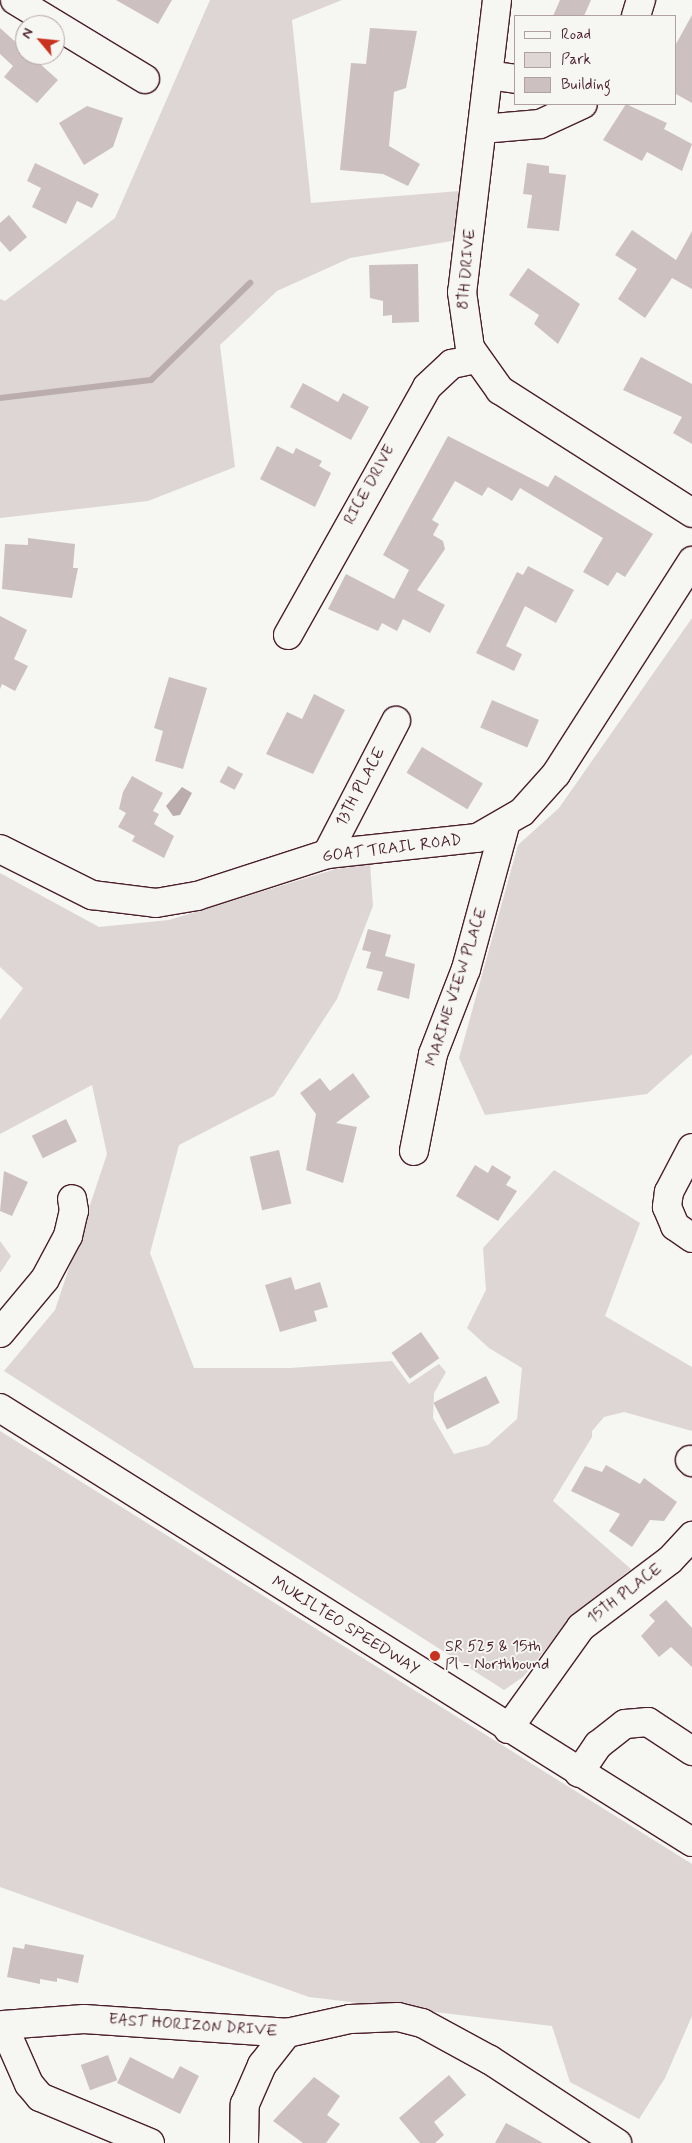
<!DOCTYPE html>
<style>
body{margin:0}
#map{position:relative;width:692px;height:2143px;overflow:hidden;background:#f6f6f2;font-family:Mynerve,sans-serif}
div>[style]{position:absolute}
.green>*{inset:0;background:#ddd6d5}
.water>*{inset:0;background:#bbadae}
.stream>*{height:6px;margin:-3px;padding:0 3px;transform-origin:3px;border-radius:3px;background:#bbadae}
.building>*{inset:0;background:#ccc1c0;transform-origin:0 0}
.roads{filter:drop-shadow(1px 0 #4a1f2b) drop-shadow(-1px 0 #4a1f2b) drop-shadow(0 1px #4a1f2b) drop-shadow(0 -1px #4a1f2b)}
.minor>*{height:28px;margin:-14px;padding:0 14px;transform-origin:14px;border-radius:14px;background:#f6f6f2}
.major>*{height:28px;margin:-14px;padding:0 14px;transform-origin:14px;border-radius:14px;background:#f6f6f2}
.dots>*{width:14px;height:14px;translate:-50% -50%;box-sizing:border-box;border:2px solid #f6f6f2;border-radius:50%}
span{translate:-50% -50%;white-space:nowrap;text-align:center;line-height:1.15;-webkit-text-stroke:4px #f6f6f2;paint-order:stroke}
.street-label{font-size:16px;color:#4a1f2b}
.poi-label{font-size:16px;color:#4a1f2b}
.left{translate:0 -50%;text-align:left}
.legend{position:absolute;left:514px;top:15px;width:162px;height:90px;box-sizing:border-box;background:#f6f6f2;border:1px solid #b1a0a2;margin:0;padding:6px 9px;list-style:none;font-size:15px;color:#4a1f2b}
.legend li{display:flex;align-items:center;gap:10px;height:25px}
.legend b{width:25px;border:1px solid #b1a0a2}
.north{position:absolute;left:15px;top:15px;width:50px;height:50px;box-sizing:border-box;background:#f6f6f2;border:1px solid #b1a0a2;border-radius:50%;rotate:298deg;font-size:14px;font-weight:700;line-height:20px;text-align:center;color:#4a1f2b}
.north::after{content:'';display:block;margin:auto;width:18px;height:22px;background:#c8321e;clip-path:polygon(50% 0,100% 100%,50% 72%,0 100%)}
</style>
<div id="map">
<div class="green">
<i style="clip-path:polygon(210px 0,342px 0,292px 20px,311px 203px,460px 191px,452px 241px,350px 258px,277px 291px,220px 345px,235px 467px,148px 501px,0 518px,0 299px,5px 301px,115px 218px)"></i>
<i style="clip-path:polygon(692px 618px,692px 1054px,647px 1094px,485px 1115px,459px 1058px,518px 845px,559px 808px)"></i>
<i style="clip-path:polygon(370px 864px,373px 906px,337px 999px,274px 1096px,179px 1145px,150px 1253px,194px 1368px,290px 1368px,392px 1361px,409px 1384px,439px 1364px,446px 1372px,434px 1393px,433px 1418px,454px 1454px,488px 1445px,517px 1419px,522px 1368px,489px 1348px,467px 1328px,486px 1290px,483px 1248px,554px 1170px,640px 1223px,605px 1316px,692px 1367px,692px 1431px,624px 1412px,604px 1417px,592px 1431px,592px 1437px,553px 1501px,631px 1569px,574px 1614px,523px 1677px,504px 1690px,4px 1371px,55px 1310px,107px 1154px,92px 1085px,0 1134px,0 1020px,23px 988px,0 967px,0 873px,99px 927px,169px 920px,336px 869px)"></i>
<i style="clip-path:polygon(0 1241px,11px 1256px,0 1273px)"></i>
<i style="clip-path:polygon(0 1431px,692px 1864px,692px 2016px,665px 2078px,639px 2119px,570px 2082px,552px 2026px,309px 1997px,0 1887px)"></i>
</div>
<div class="water">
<i style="clip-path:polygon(182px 787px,192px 793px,180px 815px,173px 816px,166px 806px)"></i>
</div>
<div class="stream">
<i style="left:0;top:398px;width:152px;rotate:-6.8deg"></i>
<i style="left:151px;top:380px;width:139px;rotate:-44.4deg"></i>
</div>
<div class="building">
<i style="clip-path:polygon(116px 0,172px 0,158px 24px)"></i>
<i style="clip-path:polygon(560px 0,591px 0,584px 16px,553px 16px)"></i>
<i style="clip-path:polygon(692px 15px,692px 103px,676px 94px,676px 44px)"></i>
<i style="clip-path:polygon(0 28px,58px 80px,37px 103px,4px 77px,13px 66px,0 54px)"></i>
<i style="clip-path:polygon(370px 28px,417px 31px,406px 88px,394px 92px,389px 146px,420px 164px,408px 186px,383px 174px,340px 170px,351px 63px,366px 64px)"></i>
<i style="clip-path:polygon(626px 104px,667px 123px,664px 129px,692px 144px,682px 171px,647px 152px,642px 161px,603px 140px)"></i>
<i style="clip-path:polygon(87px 106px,123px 118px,113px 147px,84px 165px,59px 123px)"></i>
<i style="clip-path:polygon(35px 163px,99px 194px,92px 208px,77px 201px,66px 224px,32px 207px,41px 188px,27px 181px)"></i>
<i style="clip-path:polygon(527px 163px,549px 166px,549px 173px,566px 175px,559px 231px,527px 228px,532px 195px,523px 194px)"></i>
<i style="clip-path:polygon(9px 215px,27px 237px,10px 252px,0 241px,0 223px)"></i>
<i style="clip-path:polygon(632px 230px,676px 260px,692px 231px,692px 289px,672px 278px,645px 318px,618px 299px,637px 269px,615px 255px)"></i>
<i style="clip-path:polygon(418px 264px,419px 322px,392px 323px,392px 315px,383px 316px,383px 301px,370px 298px,369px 265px)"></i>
<i style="clip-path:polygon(528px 268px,580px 304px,558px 344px,534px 324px,539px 315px,509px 295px)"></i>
<i style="clip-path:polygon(641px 357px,692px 384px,692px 444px,673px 433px,682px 417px,623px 390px)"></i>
<i style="clip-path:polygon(303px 383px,338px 402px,343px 393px,369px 407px,351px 440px,290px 407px)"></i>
<i style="clip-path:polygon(448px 436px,548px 487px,555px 475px,653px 534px,625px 577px,617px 572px,608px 586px,583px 572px,603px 538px,520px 488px,512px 501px,488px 487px,482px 496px,455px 481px,432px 520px,439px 524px,433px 535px,443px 541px,445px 549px,417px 590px,445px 605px,430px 633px,403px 619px,397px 631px,382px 623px,378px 631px,328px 609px,346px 574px,394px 599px,409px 570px,383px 555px)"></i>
<i style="clip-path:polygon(277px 446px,293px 454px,296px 448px,322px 461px,319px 466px,331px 473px,315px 507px,260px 479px)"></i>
<i style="clip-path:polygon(28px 538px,75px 544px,73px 568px,78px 568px,72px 598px,2px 589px,5px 544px,28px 545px)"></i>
<i style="clip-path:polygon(528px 566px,574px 590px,556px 623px,525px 606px,506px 646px,522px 654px,514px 671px,476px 653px,517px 572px,523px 575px)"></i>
<i style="clip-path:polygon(0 616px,27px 630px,14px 659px,28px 666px,15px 691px,2px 684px,0 689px)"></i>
<i style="clip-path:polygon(169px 677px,207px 688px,183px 769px,155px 761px,163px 731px,154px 728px)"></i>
<i style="clip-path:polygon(314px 694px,345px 710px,313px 774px,266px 754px,287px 712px,302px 719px)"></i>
<i style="left:492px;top:700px;width:51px;height:30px;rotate:23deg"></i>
<i style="left:422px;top:747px;width:71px;height:30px;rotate:31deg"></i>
<i style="left:228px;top:766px;width:17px;height:18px;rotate:28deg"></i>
<i style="clip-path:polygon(132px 776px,163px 793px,153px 811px,159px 814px,154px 824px,174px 836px,164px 858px,132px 841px,135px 836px,118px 827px,126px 813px,119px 809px,123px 792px)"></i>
<i style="clip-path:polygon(368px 929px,391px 935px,385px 956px,415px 964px,409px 999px,377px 990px,383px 972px,366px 968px,371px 952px,362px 950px)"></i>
<i style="clip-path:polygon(353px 1073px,370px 1097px,336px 1123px,357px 1127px,343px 1183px,306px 1170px,316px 1114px,300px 1093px,320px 1078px,330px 1091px)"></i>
<i style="left:66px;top:1119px;width:25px;height:38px;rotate:64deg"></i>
<i style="left:279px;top:1150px;width:55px;height:30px;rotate:77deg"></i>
<i style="clip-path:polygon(475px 1165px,488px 1173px,492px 1165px,511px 1177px,506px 1185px,517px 1191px,498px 1221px,456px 1196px)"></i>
<i style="clip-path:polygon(4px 1171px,28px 1182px,12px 1216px,0 1211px)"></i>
<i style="clip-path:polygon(291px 1277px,295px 1290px,320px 1282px,328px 1307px,314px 1311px,317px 1321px,280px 1332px,265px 1285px)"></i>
<i style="left:421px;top:1332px;width:32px;height:36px;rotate:55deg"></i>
<i style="left:486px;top:1376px;width:30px;height:59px;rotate:63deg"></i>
<i style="clip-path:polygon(606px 1465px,640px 1484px,644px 1478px,677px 1502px,664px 1521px,650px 1520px,632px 1547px,609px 1531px,620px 1514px,571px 1491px,585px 1466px,602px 1472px)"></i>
<i style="clip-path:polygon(666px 1600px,692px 1628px,692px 1667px,671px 1647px,659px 1657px,641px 1636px,655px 1621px,649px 1615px)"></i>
<i style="clip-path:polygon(25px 1944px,84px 1955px,78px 1983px,57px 1978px,57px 1982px,40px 1979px,40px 1984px,7px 1977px,13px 1947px,24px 1949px)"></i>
<i style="left:108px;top:2055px;width:27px;height:29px;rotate:70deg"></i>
<i style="clip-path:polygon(130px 2057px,173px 2079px,180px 2066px,199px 2076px,180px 2114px,117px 2083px)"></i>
<i style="clip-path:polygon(449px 2075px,466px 2095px,434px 2122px,444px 2135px,435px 2143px,420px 2143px,399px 2118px)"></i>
<i style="clip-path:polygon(314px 2077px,340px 2096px,327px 2115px,340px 2124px,326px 2143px,303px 2143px,273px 2121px)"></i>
<i style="clip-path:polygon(506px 2123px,543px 2143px,495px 2143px)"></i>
</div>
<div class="roads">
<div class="minor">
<i style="left:15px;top:0;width:152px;rotate:31.3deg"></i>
<i style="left:497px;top:0;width:294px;rotate:96.8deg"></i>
<i style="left:462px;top:292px;width:57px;rotate:81.9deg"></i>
<i style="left:470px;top:348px;width:52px;rotate:54.5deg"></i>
<i style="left:500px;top:390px;width:228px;rotate:32.6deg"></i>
<i style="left:636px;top:16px;width:17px;rotate:-73deg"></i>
<i style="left:488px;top:75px;width:28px;rotate:8deg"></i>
<i style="left:482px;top:129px;width:58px;rotate:-4.9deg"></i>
<i style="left:540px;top:124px;width:47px;rotate:-24.9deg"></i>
<i style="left:288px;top:635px;width:284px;rotate:-60.7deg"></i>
<i style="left:427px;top:387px;width:34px;rotate:-43deg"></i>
<i style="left:452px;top:364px;width:24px;rotate:-12deg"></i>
<i style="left:0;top:849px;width:103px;rotate:26.6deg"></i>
<i style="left:92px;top:895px;width:64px;rotate:7.1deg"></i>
<i style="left:156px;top:903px;width:42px;rotate:-9.7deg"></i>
<i style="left:197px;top:896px;width:137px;rotate:-17.9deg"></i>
<i style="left:327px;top:854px;width:151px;rotate:-6.1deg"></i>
<i style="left:477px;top:838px;width:52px;rotate:-30deg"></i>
<i style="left:522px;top:812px;width:51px;rotate:-48.2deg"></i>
<i style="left:556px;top:774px;width:253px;rotate:-57.4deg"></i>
<i style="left:327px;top:854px;width:150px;rotate:-62.6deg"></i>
<i style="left:692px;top:1148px;width:50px;rotate:117.6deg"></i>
<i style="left:669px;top:1192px;width:15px;rotate:98deg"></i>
<i style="left:667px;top:1207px;width:21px;rotate:67deg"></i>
<i style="left:675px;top:1226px;width:21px;rotate:35deg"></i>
<i style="left:414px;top:1151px;width:99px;rotate:-78.9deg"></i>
<i style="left:433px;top:1054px;width:91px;rotate:-68.8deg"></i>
<i style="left:466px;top:969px;width:149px;rotate:-74.8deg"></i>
<i style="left:0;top:1333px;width:70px;rotate:-50.2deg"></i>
<i style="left:45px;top:1279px;width:49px;rotate:-61.9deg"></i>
<i style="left:68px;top:1236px;width:26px;rotate:-77deg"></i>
<i style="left:74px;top:1211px;width:12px;rotate:-99deg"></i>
<i style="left:690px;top:1460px;width:3px;rotate:45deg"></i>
<i style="left:508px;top:1729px;width:125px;rotate:-54.4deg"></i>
<i style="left:581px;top:1627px;width:111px;rotate:-37deg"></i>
<i style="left:670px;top:1560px;width:33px;rotate:-47deg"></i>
<i style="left:579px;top:1773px;width:34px;rotate:-56deg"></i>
<i style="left:598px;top:1745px;width:34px;rotate:-38deg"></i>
<i style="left:625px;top:1724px;width:23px;rotate:-5deg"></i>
<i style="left:648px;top:1722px;width:53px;rotate:33.4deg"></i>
<i style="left:150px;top:2143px;width:119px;rotate:-157.3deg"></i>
<i style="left:40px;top:2097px;width:17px;rotate:-130deg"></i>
<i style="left:29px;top:2084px;width:64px;rotate:-113.8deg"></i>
<i style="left:3px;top:2025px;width:81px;rotate:-4.2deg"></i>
<i style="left:84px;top:2019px;width:203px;rotate:3.9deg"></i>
<i style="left:287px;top:2033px;width:65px;rotate:-12.5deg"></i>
<i style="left:350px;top:2019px;width:48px;rotate:-2.4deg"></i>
<i style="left:398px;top:2017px;width:25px;rotate:14deg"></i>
<i style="left:422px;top:2023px;width:77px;rotate:28.6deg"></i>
<i style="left:490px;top:2060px;width:152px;rotate:33.2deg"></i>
<i style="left:244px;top:2143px;width:39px;rotate:-89deg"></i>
<i style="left:245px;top:2104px;width:43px;rotate:-66.4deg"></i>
<i style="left:262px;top:2065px;width:41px;rotate:-52deg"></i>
</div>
<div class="major">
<i style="left:0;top:1408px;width:817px;rotate:32.09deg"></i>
</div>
</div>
<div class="dots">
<i style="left:435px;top:1656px;background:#c8321e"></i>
</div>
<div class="street-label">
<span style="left:467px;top:269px;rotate:-85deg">8TH DRIVE</span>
<span style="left:370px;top:485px;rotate:-61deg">RICE DRIVE</span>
<span style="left:361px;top:787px;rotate:-62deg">13TH PLACE</span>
<span style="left:392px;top:849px;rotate:-7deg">GOAT TRAIL ROAD</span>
<span style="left:457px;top:987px;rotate:-72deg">MARINE VIEW PLACE</span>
<span style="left:625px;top:1594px;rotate:-37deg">15TH PLACE</span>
<span style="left:345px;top:1626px;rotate:32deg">MUKILTEO SPEEDWAY</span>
<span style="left:193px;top:2026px;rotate:4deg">EAST HORIZON DRIVE</span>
</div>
<div class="poi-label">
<span class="left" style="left:445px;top:1656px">SR 525 &amp; 15th<br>Pl - Northbound</span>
</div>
<ul class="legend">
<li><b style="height:6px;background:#f6f6f2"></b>Road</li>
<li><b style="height:14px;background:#ddd6d5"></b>Park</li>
<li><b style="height:14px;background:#ccc1c0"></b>Building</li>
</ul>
<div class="north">N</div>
</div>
